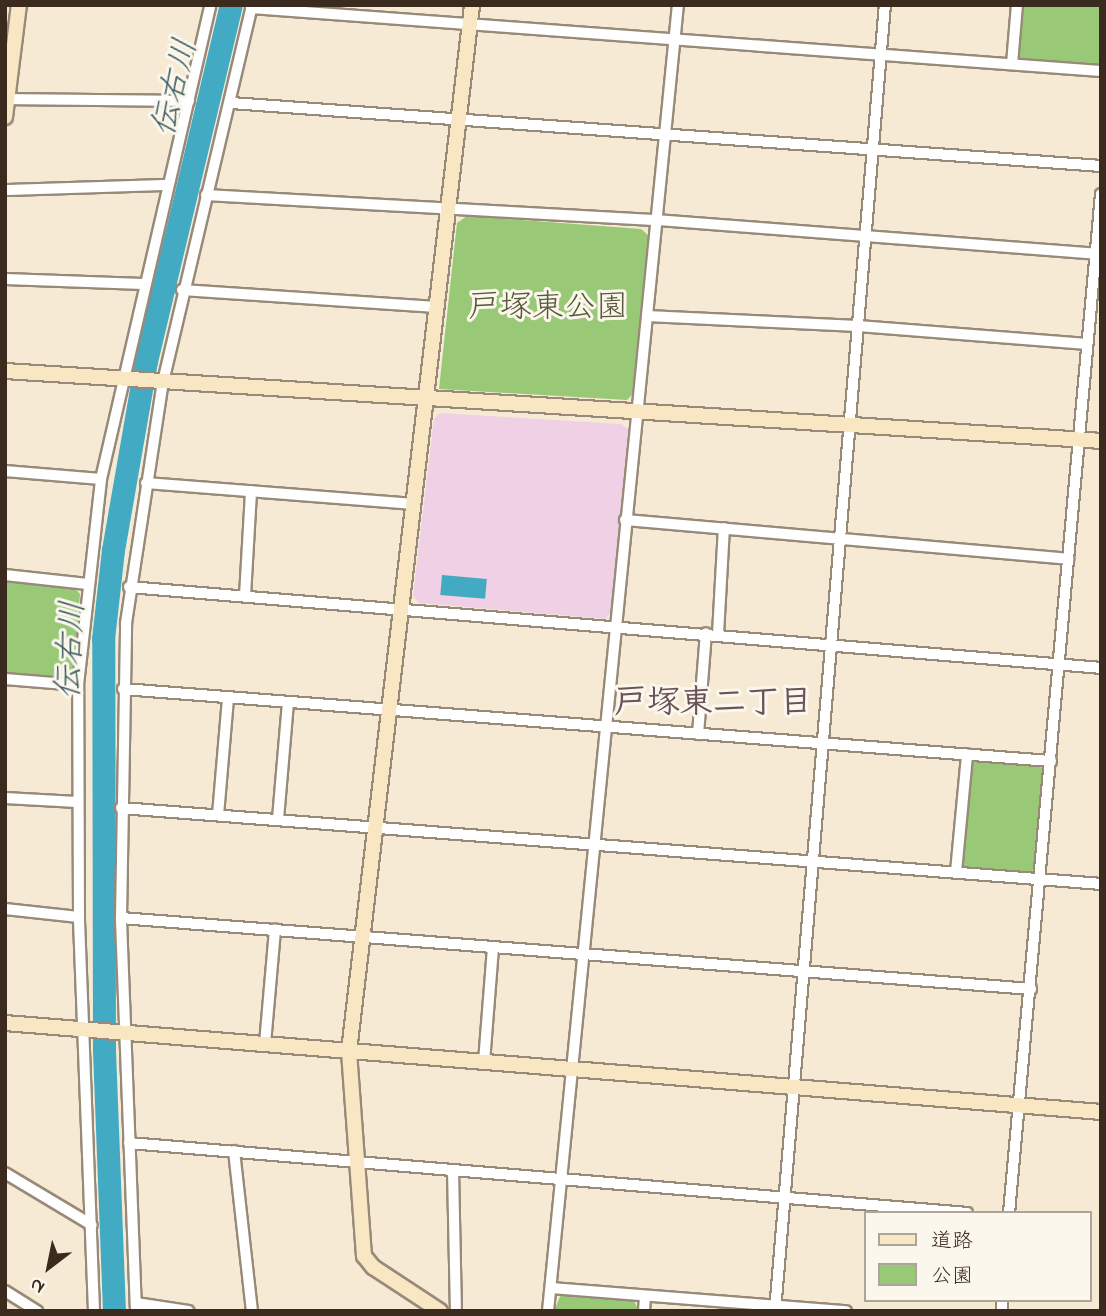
<!DOCTYPE html>
<meta charset="utf-8">
<style>
body{margin:0}
#map{position:relative;width:1106px;height:1316px;overflow:hidden;background:#f6ead4;font-family:"Indie Flower","Klee One",sans-serif}
div>[style]{position:absolute}
.built>*{inset:0;background:#f0d0e5}
.green>*{inset:0;background:#99c876}
.water>*{inset:0;background:#43aac3;transform-origin:0 0}
.river>*{height:23px;margin:-11.5px;padding:0 11.5px;transform-origin:11.5px;border-radius:11.5px;background:#43aac3}
.roads{filter:drop-shadow(2px 0 #988a79) drop-shadow(-2px 0 #988a79) drop-shadow(0 2px #988a79) drop-shadow(0 -2px #988a79)}
.street>*{height:10px;margin:-5px;padding:0 5px;transform-origin:5px;border-radius:5px;background:#fff}
.secondary>*{height:14px;margin:-7px;padding:0 7px;transform-origin:7px;border-radius:7px;background:#f9e7c3}
span{translate:-50% -50%;white-space:nowrap;text-align:center;line-height:1.15;-webkit-text-stroke:6px #fbf7ec;paint-order:stroke}
.park-label{font-size:32px;color:#575938}
.water-label{font-size:33px;color:#3e5d60;font-style:italic}
.neighbourhood-label{font-size:33px;color:#695358;font-weight:700}
.frame{position:absolute;inset:0;border:7px solid #3b2a1e;pointer-events:none}
.legend{position:absolute;left:864px;top:1211px;width:228px;height:91px;box-sizing:border-box;background:#fbf7ec;border:2px solid #aea59a;margin:0;padding:9px 12px;list-style:none;font-size:21px;color:#3b2a1e}
.legend li{display:flex;align-items:center;gap:14px;height:35px}
.legend b{width:35px;border:2px solid #aea59a}
.north{position:absolute;left:14px;top:1232px;width:70px;height:70px;-webkit-text-stroke:5px #fbf7ec;paint-order:stroke;rotate:212deg;font-size:19px;font-weight:700;line-height:28px;text-align:center;color:#3b2a1e}
.north::after{content:'';display:block;margin:auto;width:24px;height:32px;background:#3b2a1e;clip-path:polygon(50% 0,100% 100%,50% 72%,0 100%)}
</style>
<div id="map">
<div class="built">
<i style="clip-path:polygon(440px 413px,621px 424px,628px 429px,611px 613px,605px 619px,419px 603px,413px 596px,434px 419px)"></i>
</div>
<div class="green">
<i style="clip-path:polygon(1021px 5px,1101px 5px,1101px 66px,1020px 60px,1016px 56px)"></i>
<i style="clip-path:polygon(467px 216px,641px 229px,648px 235px,632px 395px,627px 400px,439px 389px,457px 223px)"></i>
<i style="clip-path:polygon(5px 581px,74px 587px,80px 594px,74px 672px,68px 679px,5px 674px)"></i>
<i style="clip-path:polygon(977px 761px,1041px 767px,1045px 773px,1036px 865px,1030px 874px,966px 869px,961px 863px,968px 766px)"></i>
<i style="clip-path:polygon(561px 1294px,633px 1299px,639px 1311px,554px 1311px)"></i>
</div>
<div class="water">
<i style="left:442px;top:575px;width:45px;height:20px;rotate:5deg"></i>
</div>
<div class="river">
<i style="left:114px;top:1311px;width:262px;rotate:-92.2deg"></i>
<i style="left:104px;top:1049px;width:410px;rotate:-90.1deg"></i>
<i style="left:103px;top:639px;width:90px;rotate:-83.6deg"></i>
<i style="left:113px;top:550px;width:192px;rotate:-80.1deg"></i>
<i style="left:146px;top:361px;width:366px;rotate:-76.6deg"></i>
</div>
<div class="roads">
<div class="street">
<i style="left:251px;top:8px;width:852px;rotate:4.24deg"></i>
<i style="left:1012px;top:64px;width:59px;rotate:-85.2deg"></i>
<i style="left:5px;top:99px;width:184px;rotate:0.6deg"></i>
<i style="left:231px;top:103px;width:872px;rotate:4.14deg"></i>
<i style="left:5px;top:190px;width:161px;rotate:-1.8deg"></i>
<i style="left:206px;top:195px;width:452px;rotate:3.2deg"></i>
<i style="left:657px;top:220px;width:439px;rotate:4.4deg"></i>
<i style="left:5px;top:279px;width:138px;rotate:2.1deg"></i>
<i style="left:182px;top:290px;width:255px;rotate:3.8deg"></i>
<i style="left:647px;top:316px;width:211px;rotate:2.7deg"></i>
<i style="left:858px;top:326px;width:230px;rotate:4.5deg"></i>
<i style="left:5px;top:471px;width:96px;rotate:4.8deg"></i>
<i style="left:146px;top:483px;width:269px;rotate:4.5deg"></i>
<i style="left:625px;top:520px;width:445px;rotate:5deg"></i>
<i style="left:5px;top:575px;width:83px;rotate:6.2deg"></i>
<i style="left:129px;top:587px;width:975px;rotate:4.76deg"></i>
<i style="left:245px;top:596px;width:105px;rotate:-86.7deg"></i>
<i style="left:718px;top:634px;width:106px;rotate:-86.8deg"></i>
<i style="left:5px;top:679px;width:73px;rotate:4.7deg"></i>
<i style="left:123px;top:689px;width:931px;rotate:4.44deg"></i>
<i style="left:698px;top:734px;width:101px;rotate:-85.5deg"></i>
<i style="left:5px;top:798px;width:72px;rotate:3.2deg"></i>
<i style="left:121px;top:808px;width:983px;rotate:4.43deg"></i>
<i style="left:218px;top:815px;width:116px;rotate:-85.1deg"></i>
<i style="left:278px;top:819px;width:116px;rotate:-85.1deg"></i>
<i style="left:956px;top:872px;width:118px;rotate:-84.6deg"></i>
<i style="left:5px;top:909px;width:74px;rotate:6.2deg"></i>
<i style="left:121px;top:918px;width:913px;rotate:4.46deg"></i>
<i style="left:265px;top:1044px;width:115px;rotate:-85deg"></i>
<i style="left:484px;top:1062px;width:115px;rotate:-85.5deg"></i>
<i style="left:129px;top:1143px;width:841px;rotate:4.77deg"></i>
<i style="left:234px;top:1151px;width:161px;rotate:83.6deg"></i>
<i style="left:453px;top:1170px;width:141px;rotate:88.8deg"></i>
<i style="left:5px;top:1173px;width:101px;rotate:30.9deg"></i>
<i style="left:1009px;top:1213px;width:1023px;rotate:-84.84deg"></i>
<i style="left:551px;top:1288px;width:296px;rotate:4.5deg"></i>
<i style="left:5px;top:1291px;width:38px;rotate:32deg"></i>
<i style="left:136px;top:1303px;width:53px;rotate:8.7deg"></i>
<i style="left:94px;top:1311px;width:394px;rotate:-92.2deg"></i>
<i style="left:79px;top:917px;width:232px;rotate:-90.2deg"></i>
<i style="left:78px;top:685px;width:207px;rotate:-83.6deg"></i>
<i style="left:101px;top:479px;width:486px;rotate:-77deg"></i>
<i style="left:136px;top:1311px;width:393px;rotate:-92.2deg"></i>
<i style="left:121px;top:918px;width:295px;rotate:-89deg"></i>
<i style="left:126px;top:623px;width:244px;rotate:-81.3deg"></i>
<i style="left:163px;top:382px;width:387px;rotate:-76.7deg"></i>
<i style="left:548px;top:1311px;width:1312px;rotate:-84.32deg"></i>
<i style="left:644px;top:1311px;width:15px;rotate:-86deg"></i>
<i style="left:775px;top:1311px;width:1311px;rotate:-85.19deg"></i>
<i style="left:1002px;top:1311px;width:11px;rotate:-90deg"></i>
</div>
<div class="secondary">
<i style="left:5px;top:117px;width:113px;rotate:-82.9deg"></i>
<i style="left:5px;top:371px;width:1098px;rotate:3.65deg"></i>
<i style="left:5px;top:1023px;width:1100px;rotate:4.64deg"></i>
<i style="left:440px;top:1311px;width:80px;rotate:-146.7deg"></i>
<i style="left:373px;top:1267px;width:14px;rotate:-129deg"></i>
<i style="left:364px;top:1256px;width:206px;rotate:-94.2deg"></i>
<i style="left:349px;top:1051px;width:1053px;rotate:-83.29deg"></i>
</div>
</div>
<div class="park-label">
<span style="left:548px;top:309px">戸塚東公園</span>
</div>
<div class="water-label">
<span style="left:177px;top:88px;rotate:-76deg">伝右川</span>
<span style="left:73px;top:650px;rotate:-87deg">伝右川</span>
</div>
<div class="neighbourhood-label">
<span style="left:713px;top:705px">戸塚東二丁目</span>
</div>
<div class="frame"></div>
<ul class="legend">
<li><b style="height:9px;background:#f9e7c3"></b>道路</li>
<li><b style="height:19px;background:#99c876"></b>公園</li>
</ul>
<div class="north">N</div>
</div>
